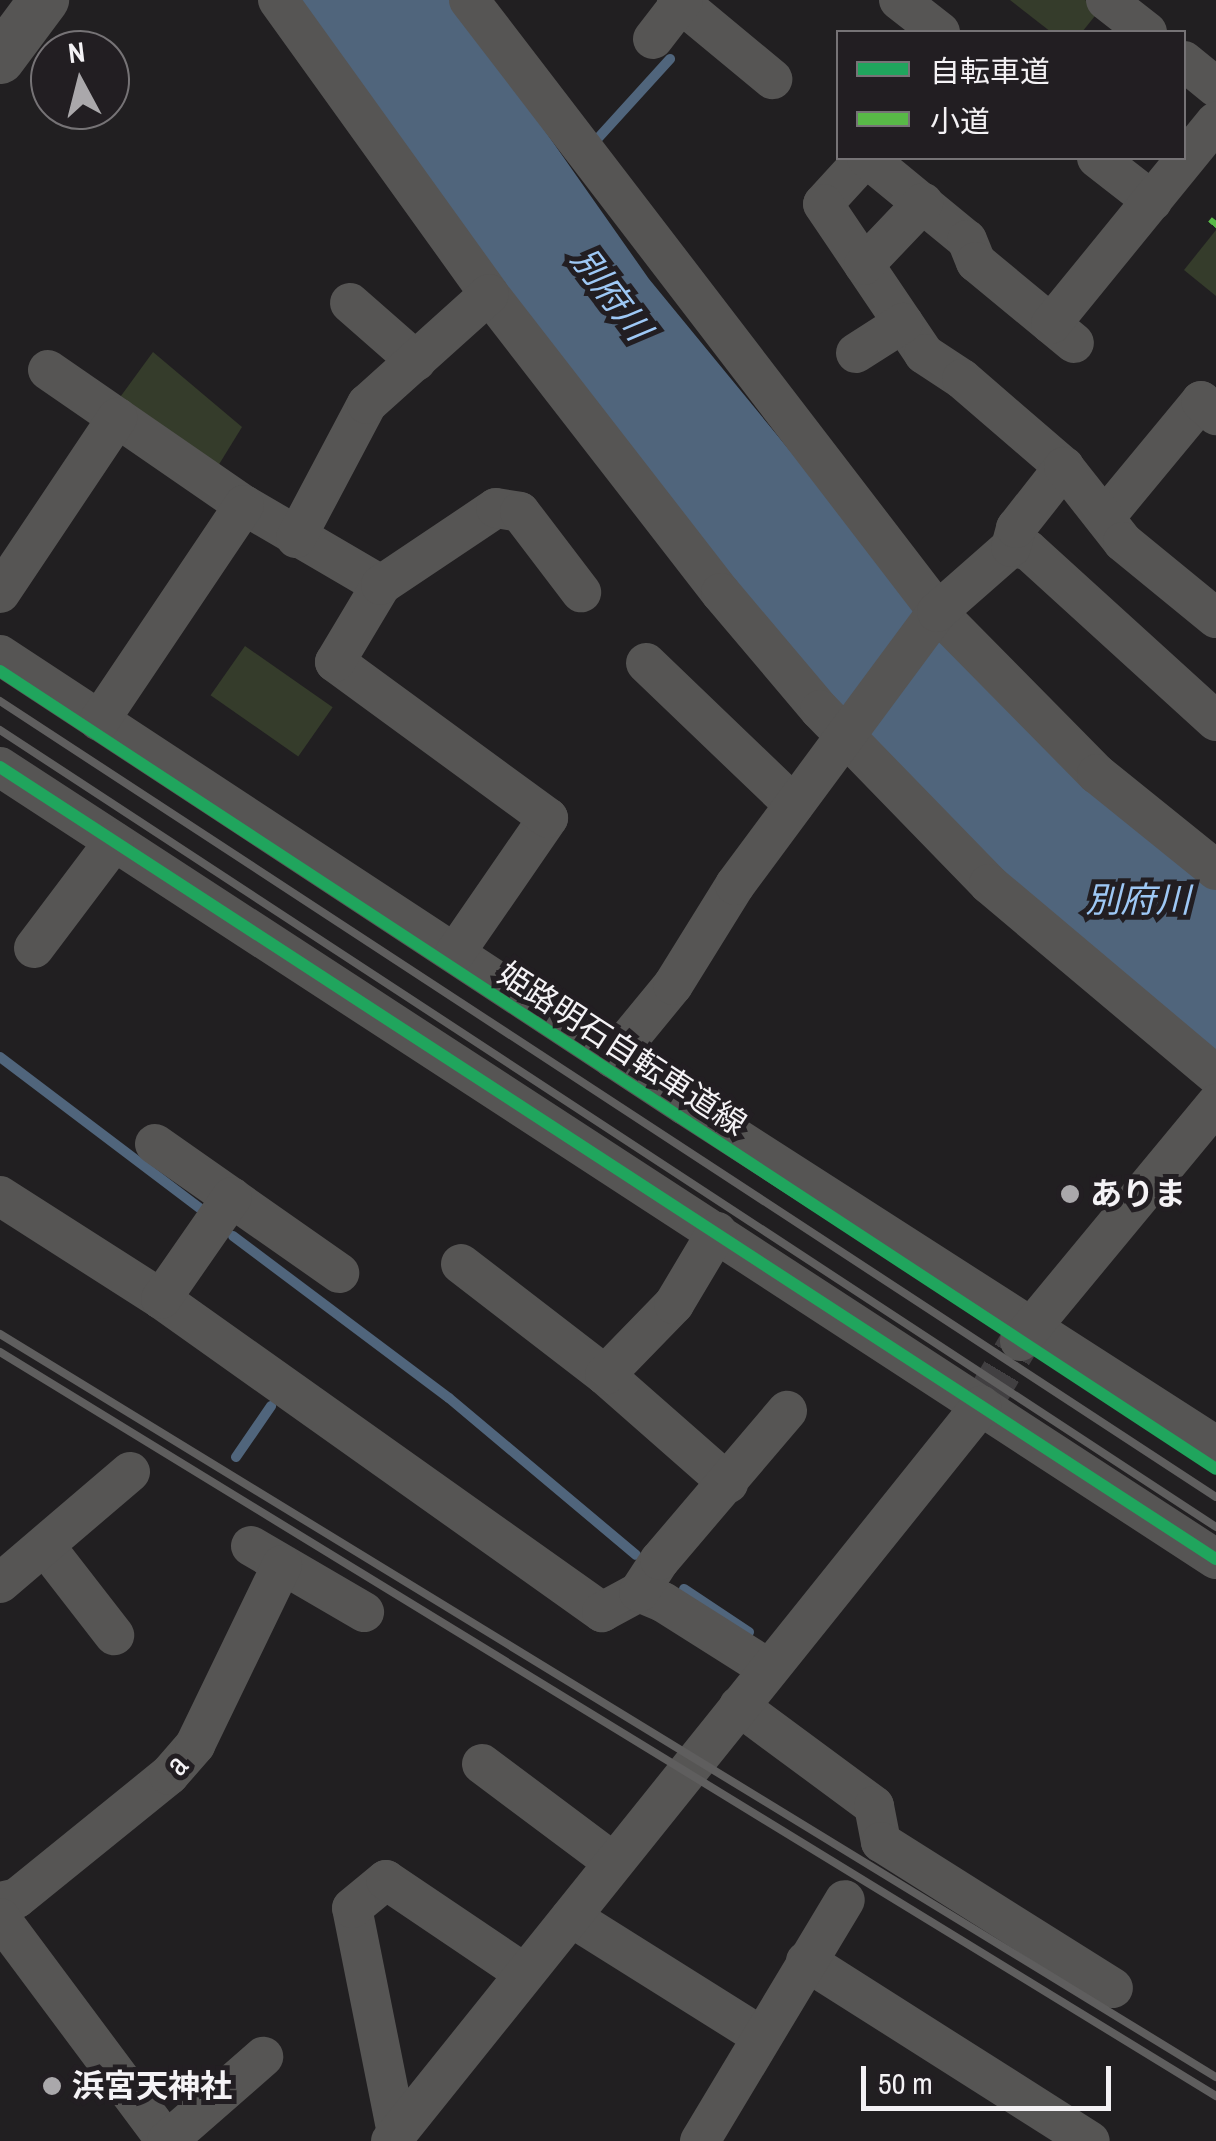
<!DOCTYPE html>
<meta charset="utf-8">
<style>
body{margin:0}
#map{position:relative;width:1216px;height:2141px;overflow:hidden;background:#211f21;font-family:"Archivo Narrow","Noto Sans JP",sans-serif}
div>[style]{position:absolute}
.green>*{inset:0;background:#353c2b;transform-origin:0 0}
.water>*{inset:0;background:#50657c}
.stream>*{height:10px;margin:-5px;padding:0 5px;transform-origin:5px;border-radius:5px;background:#50657c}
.minor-tunnel>*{height:40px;margin-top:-20px;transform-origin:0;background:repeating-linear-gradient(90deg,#413f41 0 40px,transparent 0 60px)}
.minor>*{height:40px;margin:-20px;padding:0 20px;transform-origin:20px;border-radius:20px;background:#565554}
.tertiary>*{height:50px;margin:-25px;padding:0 25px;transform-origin:25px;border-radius:25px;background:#565554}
.rail>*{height:8px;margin:-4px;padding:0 4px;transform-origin:4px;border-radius:4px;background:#5f5e5e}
.quiet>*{height:10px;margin-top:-5px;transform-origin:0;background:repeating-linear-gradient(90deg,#58b947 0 20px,transparent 0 30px)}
.cycleway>*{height:12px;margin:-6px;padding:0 6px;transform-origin:6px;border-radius:6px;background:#20a55d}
.dots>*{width:28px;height:28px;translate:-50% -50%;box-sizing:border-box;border:5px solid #221e22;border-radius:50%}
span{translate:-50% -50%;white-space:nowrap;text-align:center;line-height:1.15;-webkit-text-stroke:10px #221e22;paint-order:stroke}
.street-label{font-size:32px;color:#f4f2f5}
.poi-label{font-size:32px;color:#f4f2f5;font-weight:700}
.left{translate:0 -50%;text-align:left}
.water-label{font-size:35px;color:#9ec8f5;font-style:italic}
.legend{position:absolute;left:836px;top:30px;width:350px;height:130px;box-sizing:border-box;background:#221e22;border:2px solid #767376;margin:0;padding:12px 18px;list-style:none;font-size:30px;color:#f4f2f5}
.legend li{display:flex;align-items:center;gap:20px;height:50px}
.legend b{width:50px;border:2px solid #767376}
.north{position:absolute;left:30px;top:30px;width:100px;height:100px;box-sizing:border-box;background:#221e22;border:2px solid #767376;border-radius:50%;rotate:353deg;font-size:28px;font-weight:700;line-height:40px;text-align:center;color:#f4f2f5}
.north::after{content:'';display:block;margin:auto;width:35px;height:45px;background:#aaa8ab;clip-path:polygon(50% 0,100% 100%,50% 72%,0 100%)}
.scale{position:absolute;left:861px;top:2066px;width:250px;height:45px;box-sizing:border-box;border:5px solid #f4f2f5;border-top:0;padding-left:12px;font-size:30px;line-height:35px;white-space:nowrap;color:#f4f2f5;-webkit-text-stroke:8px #221e22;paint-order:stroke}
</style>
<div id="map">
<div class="green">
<i style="clip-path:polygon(1010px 0,1085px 0,1099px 11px,1082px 32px,1051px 32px)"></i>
<i style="clip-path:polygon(1216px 230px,1216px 296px,1184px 270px)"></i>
<i style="clip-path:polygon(153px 352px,242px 427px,218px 466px,118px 400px)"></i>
<i style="left:245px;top:646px;width:107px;height:60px;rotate:35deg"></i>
</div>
<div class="water">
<i style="clip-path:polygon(294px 0,453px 0,649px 279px,933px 625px,1216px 874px,1216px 1051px,999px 873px,849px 728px,542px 340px)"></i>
</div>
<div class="stream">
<i style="left:590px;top:147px;width:119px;rotate:-47.7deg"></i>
<i style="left:0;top:1057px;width:251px;rotate:37.1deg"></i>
<i style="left:233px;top:1236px;width:270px;rotate:36.9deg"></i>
<i style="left:449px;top:1398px;width:244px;rotate:40deg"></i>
<i style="left:236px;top:1457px;width:62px;rotate:-55.5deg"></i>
<i style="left:684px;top:1589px;width:78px;rotate:33.5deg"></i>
</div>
<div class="minor-tunnel">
<i style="left:981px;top:1406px;width:76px;rotate:-59deg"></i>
</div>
<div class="minor">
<i style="left:278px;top:0;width:362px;rotate:54.3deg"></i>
<i style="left:489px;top:294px;width:378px;rotate:52.2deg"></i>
<i style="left:721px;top:593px;width:153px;rotate:49.8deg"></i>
<i style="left:820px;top:710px;width:243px;rotate:45.8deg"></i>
<i style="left:989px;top:884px;width:297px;rotate:40.1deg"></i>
<i style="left:469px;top:0;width:777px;rotate:52.53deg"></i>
<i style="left:942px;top:617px;width:221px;rotate:45.4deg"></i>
<i style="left:1097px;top:774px;width:153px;rotate:38.9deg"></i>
<i style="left:677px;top:0;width:124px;rotate:39.7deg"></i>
<i style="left:899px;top:0;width:52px;rotate:38deg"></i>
<i style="left:1106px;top:0;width:52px;rotate:38deg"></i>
<i style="left:653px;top:39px;width:49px;rotate:-52.4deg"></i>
<i style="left:1184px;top:61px;width:41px;rotate:39.1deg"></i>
<i style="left:865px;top:158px;width:62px;rotate:132.4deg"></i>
<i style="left:823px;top:204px;width:181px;rotate:56deg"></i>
<i style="left:924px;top:354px;width:45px;rotate:33.3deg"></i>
<i style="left:962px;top:379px;width:135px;rotate:40.8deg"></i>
<i style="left:867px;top:158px;width:129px;rotate:39.4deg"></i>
<i style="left:967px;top:240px;width:24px;rotate:68deg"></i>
<i style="left:976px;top:262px;width:127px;rotate:39.6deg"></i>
<i style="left:1097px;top:158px;width:70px;rotate:38deg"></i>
<i style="left:864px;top:265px;width:86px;rotate:-46.4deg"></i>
<i style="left:350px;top:303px;width:88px;rotate:41.3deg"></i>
<i style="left:1051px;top:324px;width:261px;rotate:-50.8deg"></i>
<i style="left:856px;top:353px;width:56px;rotate:-32.6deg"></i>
<i style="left:48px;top:370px;width:238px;rotate:34.6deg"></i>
<i style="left:244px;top:505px;width:159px;rotate:30.3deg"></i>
<i style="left:1106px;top:516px;width:149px;rotate:-50.4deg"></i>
<i style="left:1201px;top:401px;width:21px;rotate:43deg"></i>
<i style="left:296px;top:538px;width:152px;rotate:-62.1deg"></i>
<i style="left:367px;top:404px;width:164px;rotate:-42deg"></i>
<i style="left:1011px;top:547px;width:17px;rotate:10deg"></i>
<i style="left:1028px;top:550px;width:254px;rotate:42.3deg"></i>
<i style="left:0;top:593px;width:211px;rotate:-56.2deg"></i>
<i style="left:0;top:655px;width:820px;rotate:33.3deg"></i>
<i style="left:685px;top:1105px;width:631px;rotate:32.71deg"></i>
<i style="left:646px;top:663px;width:205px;rotate:43.8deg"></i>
<i style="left:99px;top:721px;width:260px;rotate:-56.1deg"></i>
<i style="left:0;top:767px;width:1451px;rotate:33.08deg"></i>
<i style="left:34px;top:948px;width:133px;rotate:-53deg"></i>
<i style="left:455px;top:953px;width:164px;rotate:-55.4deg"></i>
<i style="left:548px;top:818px;width:264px;rotate:-143.8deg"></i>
<i style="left:335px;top:662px;width:90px;rotate:-59.1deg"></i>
<i style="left:381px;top:585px;width:138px;rotate:-33.8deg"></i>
<i style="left:496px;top:508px;width:24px;rotate:9deg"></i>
<i style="left:520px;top:512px;width:101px;rotate:52.7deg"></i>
<i style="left:613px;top:1058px;width:94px;rotate:-50.6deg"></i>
<i style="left:673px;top:985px;width:118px;rotate:-58.2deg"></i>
<i style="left:735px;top:885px;width:340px;rotate:-53.5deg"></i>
<i style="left:937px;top:612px;width:98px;rotate:-41.3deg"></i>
<i style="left:1011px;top:547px;width:20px;rotate:-75deg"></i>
<i style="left:1016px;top:528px;width:78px;rotate:-51.8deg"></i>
<i style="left:1064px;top:467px;width:95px;rotate:51.8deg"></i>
<i style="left:1123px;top:542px;width:120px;rotate:39.3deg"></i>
<i style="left:155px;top:1144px;width:225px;rotate:35deg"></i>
<i style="left:0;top:1196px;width:191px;rotate:32.6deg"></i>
<i style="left:161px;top:1299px;width:541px;rotate:35.37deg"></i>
<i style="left:602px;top:1612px;width:42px;rotate:-28.4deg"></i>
<i style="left:639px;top:1592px;width:26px;rotate:23deg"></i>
<i style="left:663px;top:1602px;width:125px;rotate:32.3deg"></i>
<i style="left:461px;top:1264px;width:182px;rotate:37.6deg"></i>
<i style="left:605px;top:1375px;width:164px;rotate:41.3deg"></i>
<i style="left:161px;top:1299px;width:124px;rotate:-55.2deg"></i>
<i style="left:1020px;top:1341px;width:308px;rotate:-50.4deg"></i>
<i style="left:605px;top:1375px;width:99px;rotate:-45.8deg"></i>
<i style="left:674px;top:1304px;width:84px;rotate:-59.2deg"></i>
<i style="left:45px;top:1546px;width:113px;rotate:52.2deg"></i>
<i style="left:251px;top:1546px;width:131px;rotate:30.3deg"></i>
<i style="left:0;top:1583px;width:171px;rotate:-40.5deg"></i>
<i style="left:639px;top:1592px;width:38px;rotate:-57deg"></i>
<i style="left:660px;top:1560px;width:196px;rotate:-49.6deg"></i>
<i style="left:739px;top:1706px;width:168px;rotate:36.5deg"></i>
<i style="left:874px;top:1806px;width:37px;rotate:79deg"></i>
<i style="left:881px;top:1842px;width:274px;rotate:32.2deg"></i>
<i style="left:482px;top:1764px;width:164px;rotate:36.8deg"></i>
<i style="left:0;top:1902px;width:17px;rotate:-13deg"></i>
<i style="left:17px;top:1898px;width:196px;rotate:-39deg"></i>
<i style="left:169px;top:1775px;width:40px;rotate:-49deg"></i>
<i style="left:195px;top:1745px;width:200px;rotate:-64.2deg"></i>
<i style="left:571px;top:1917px;width:224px;rotate:32.1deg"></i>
<i style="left:0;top:1918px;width:278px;rotate:53.3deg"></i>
<i style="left:806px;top:1961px;width:336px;rotate:32.4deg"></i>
<i style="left:397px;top:2133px;width:229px;rotate:-101.3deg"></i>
<i style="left:352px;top:1908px;width:44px;rotate:-39.5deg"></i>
<i style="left:386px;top:1880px;width:166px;rotate:34deg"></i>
<i style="left:167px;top:2141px;width:128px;rotate:-41.2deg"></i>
<i style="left:391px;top:2141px;width:943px;rotate:-51.25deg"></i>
<i style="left:700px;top:2141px;width:281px;rotate:-59deg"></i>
</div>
<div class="tertiary">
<i style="left:0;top:59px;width:74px;rotate:-53.3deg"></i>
</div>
<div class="rail">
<i style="left:0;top:701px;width:1453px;rotate:33.21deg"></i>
<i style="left:0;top:730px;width:1454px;rotate:33.24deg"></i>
<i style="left:0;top:1334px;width:1425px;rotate:31.43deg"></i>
<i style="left:0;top:1352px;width:1426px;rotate:31.46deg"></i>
</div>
<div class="quiet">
<i style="left:1212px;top:225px;width:6px;rotate:-51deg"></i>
</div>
<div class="cycleway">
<i style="left:0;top:671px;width:1454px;rotate:33.27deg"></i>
<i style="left:0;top:767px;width:1451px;rotate:33.08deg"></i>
</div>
<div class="dots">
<i style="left:1070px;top:1194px;background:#aaa8ab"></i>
<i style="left:52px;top:2086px;background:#aaa8ab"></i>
</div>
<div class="street-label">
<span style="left:622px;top:1049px;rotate:33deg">姫路明石自転車道線</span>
<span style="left:177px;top:1765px;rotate:-47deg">a</span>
</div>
<div class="poi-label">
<span class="left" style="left:1090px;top:1194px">ありま</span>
<span class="left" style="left:72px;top:2086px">浜宮天神社</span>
</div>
<div class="water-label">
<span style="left:611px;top:294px;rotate:53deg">別府川</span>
<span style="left:1138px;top:900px">別府川</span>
</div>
<ul class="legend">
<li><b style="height:12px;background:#20a55d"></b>自転車道</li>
<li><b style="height:12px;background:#58b947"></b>小道</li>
</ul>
<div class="north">N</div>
<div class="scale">50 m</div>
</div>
